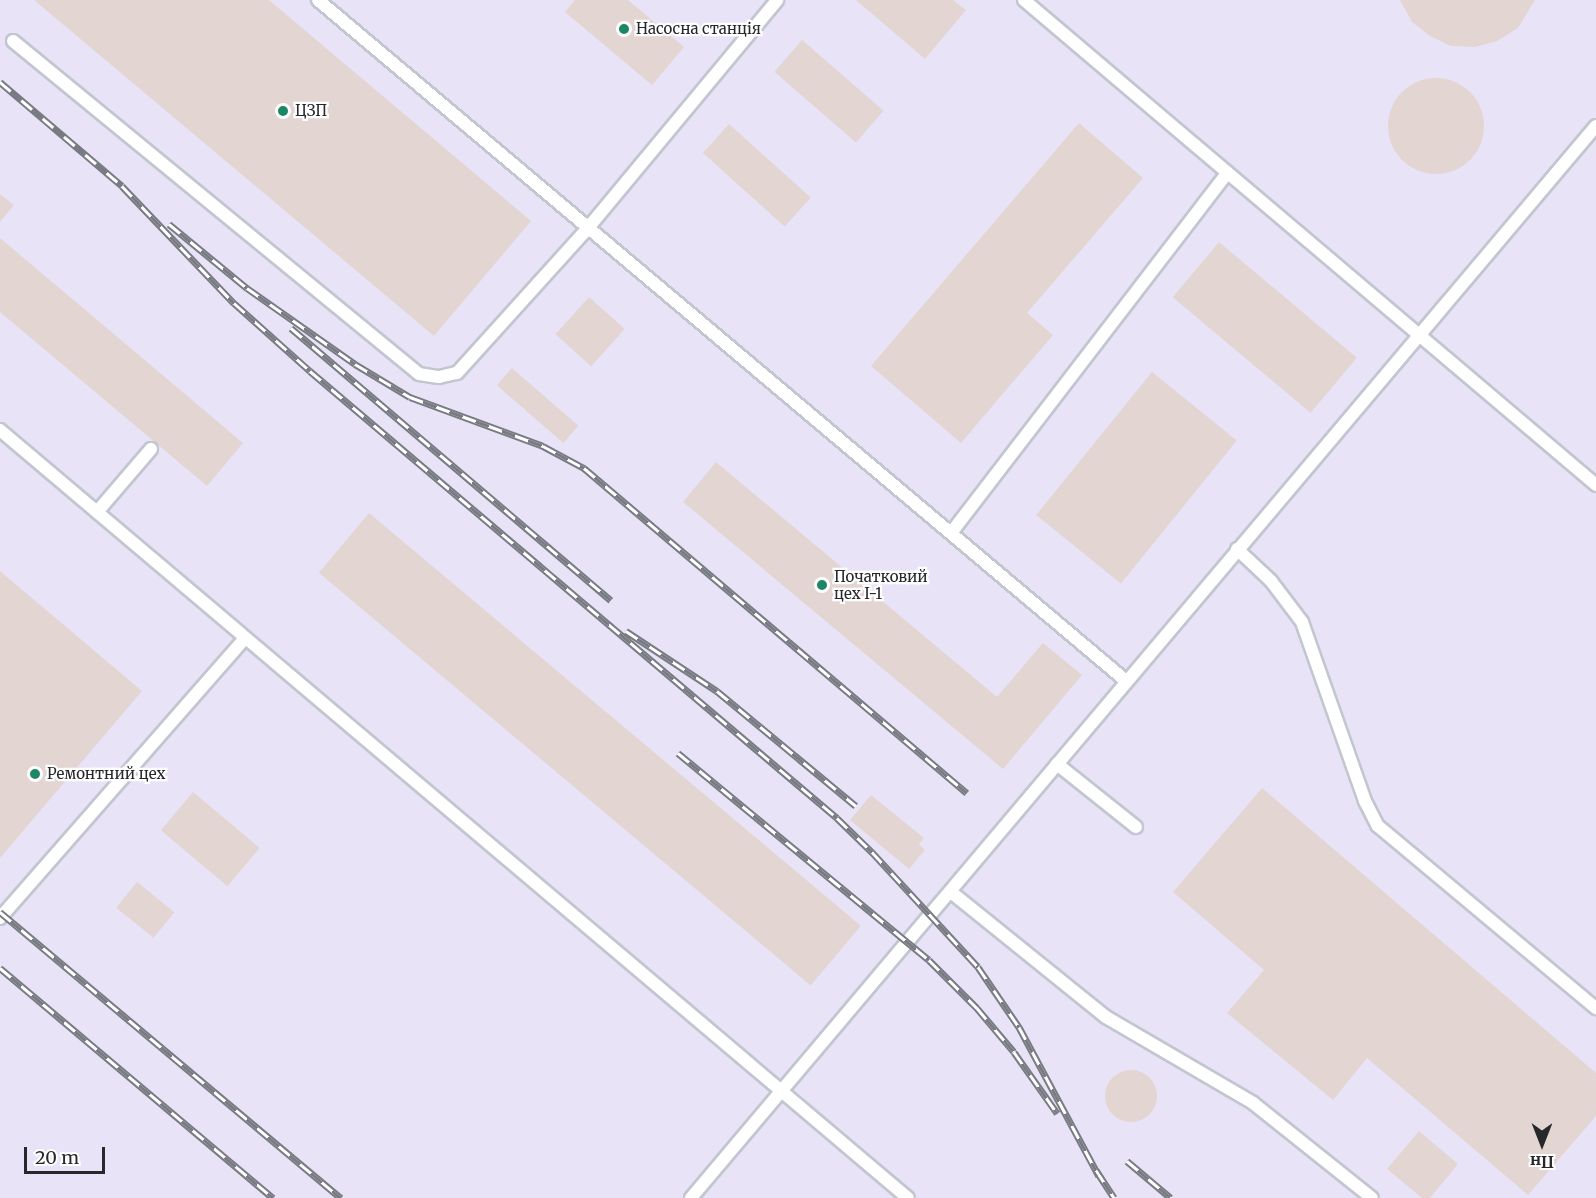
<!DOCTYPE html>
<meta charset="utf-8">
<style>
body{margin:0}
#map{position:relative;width:1596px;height:1198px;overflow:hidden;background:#ecf1fb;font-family:Merriweather,serif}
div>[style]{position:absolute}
.industrial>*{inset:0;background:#e9e3f8;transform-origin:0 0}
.building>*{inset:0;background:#e2d5d2;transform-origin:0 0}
.round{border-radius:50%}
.roads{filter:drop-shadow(2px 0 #c1c6cf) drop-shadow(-2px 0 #c1c6cf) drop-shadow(0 2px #c1c6cf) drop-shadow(0 -2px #c1c6cf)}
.lane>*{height:12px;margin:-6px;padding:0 6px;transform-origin:6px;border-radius:6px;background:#fff}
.rail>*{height:7px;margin-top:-3.5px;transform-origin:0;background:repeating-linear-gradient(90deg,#fff 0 14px,#787b82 0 28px);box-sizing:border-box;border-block:2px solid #787b82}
.dots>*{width:16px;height:16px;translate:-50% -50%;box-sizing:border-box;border:3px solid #fff;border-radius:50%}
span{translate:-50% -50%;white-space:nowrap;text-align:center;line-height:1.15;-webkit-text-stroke:4.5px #fff;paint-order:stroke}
.poi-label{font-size:15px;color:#26282c}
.left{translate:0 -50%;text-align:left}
.north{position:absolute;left:1512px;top:1114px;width:60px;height:60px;-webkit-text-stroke:4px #fff;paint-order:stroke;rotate:180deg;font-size:16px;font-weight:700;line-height:24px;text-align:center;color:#26282c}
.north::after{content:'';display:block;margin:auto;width:21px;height:27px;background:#26282c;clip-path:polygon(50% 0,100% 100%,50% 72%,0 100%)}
.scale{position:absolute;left:24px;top:1147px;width:81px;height:27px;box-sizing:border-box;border:3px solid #26282c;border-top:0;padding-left:8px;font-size:18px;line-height:21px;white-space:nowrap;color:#26282c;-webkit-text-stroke:4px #fff;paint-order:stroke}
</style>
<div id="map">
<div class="industrial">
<i style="left:0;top:0;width:1596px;height:1198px"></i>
</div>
<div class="building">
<i style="clip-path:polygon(34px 0,269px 0,531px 221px,434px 336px)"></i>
<i style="clip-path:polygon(575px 0,628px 0,684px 47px,652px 85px,565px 12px)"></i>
<i style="clip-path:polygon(856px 0,953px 0,966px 10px,925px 59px)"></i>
<i style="clip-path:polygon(1400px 0,1535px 0,1518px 28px,1497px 41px,1475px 47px,1451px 46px,1430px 36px,1412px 22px)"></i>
<i style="left:802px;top:40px;width:108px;height:42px;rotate:41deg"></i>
<i class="round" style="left:1388px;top:78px;width:96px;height:96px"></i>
<i style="clip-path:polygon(1079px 123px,1143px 178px,1027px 313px,1053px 335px,961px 443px,871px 366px)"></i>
<i style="left:729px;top:124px;width:110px;height:39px;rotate:42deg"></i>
<i style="clip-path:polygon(0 194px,14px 205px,0 222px)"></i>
<i style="clip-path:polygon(0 238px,243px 443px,207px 486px,0 312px)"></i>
<i style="left:1219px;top:242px;width:180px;height:72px;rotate:40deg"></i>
<i style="left:589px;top:297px;width:48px;height:50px;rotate:42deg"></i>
<i style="left:512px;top:368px;width:88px;height:23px;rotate:41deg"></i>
<i style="left:1152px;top:372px;width:109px;height:184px;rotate:39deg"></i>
<i style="clip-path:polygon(716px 462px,997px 697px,1043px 643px,1082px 675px,1003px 769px,683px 502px)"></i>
<i style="left:369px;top:513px;width:642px;height:78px;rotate:40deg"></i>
<i style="clip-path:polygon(0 571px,142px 691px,0 858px)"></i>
<i style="clip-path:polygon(1262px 788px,1596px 1073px,1596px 1116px,1528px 1195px,1367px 1058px,1333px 1100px,1227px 1013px,1264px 970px,1173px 892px)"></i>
<i style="left:193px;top:792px;width:87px;height:50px;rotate:40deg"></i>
<i style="clip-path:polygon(871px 795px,924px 838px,919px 844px,925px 850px,909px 869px,850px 820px)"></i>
<i style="left:137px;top:882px;width:48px;height:33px;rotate:39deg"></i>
<i class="round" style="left:1105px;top:1070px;width:52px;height:52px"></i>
<i style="clip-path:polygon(1419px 1131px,1458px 1164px,1430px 1198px,1422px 1198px,1387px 1169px)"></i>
</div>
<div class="roads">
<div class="lane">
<i style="left:318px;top:0;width:1057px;rotate:40.12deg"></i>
<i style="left:1024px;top:0;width:750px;rotate:40.29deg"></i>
<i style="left:13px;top:41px;width:525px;rotate:39.36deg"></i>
<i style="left:419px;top:374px;width:20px;rotate:9deg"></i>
<i style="left:439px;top:377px;width:18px;rotate:-13deg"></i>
<i style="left:457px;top:373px;width:195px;rotate:-47.9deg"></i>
<i style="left:588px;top:228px;width:296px;rotate:-50.3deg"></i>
<i style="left:0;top:430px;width:1189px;rotate:40.23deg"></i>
<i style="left:97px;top:512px;width:83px;rotate:-49.4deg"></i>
<i style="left:951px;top:533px;width:454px;rotate:-52.5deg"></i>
<i style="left:1237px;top:549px;width:47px;rotate:43.3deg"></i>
<i style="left:1271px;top:581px;width:51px;rotate:52.9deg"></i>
<i style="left:1302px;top:622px;width:190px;rotate:70.6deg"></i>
<i style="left:1365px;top:801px;width:28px;rotate:63deg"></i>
<i style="left:1378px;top:826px;width:284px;rotate:39.9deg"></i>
<i style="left:1057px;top:764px;width:101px;rotate:38.6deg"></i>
<i style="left:951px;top:892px;width:199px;rotate:38.9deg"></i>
<i style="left:1106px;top:1017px;width:170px;rotate:30.3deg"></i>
<i style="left:1253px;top:1103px;width:152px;rotate:38.6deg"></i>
<i style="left:0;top:918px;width:372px;rotate:-48.8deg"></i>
<i style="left:691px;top:1198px;width:1403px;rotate:-49.83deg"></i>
</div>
</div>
<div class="rail">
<i style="left:0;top:82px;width:160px;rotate:40.4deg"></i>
<i style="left:122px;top:186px;width:162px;rotate:46.3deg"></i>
<i style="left:234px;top:303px;width:102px;rotate:41.8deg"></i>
<i style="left:310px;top:371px;width:691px;rotate:40.3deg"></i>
<i style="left:837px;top:818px;width:49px;rotate:44.2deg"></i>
<i style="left:872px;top:852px;width:156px;rotate:47.3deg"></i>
<i style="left:978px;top:967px;width:73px;rotate:55.7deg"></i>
<i style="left:1019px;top:1027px;width:169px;rotate:61.8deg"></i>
<i style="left:169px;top:224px;width:101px;rotate:39.4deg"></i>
<i style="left:247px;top:288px;width:132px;rotate:35.1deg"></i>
<i style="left:355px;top:364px;width:64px;rotate:31deg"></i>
<i style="left:410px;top:397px;width:142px;rotate:20.2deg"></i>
<i style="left:543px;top:446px;width:47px;rotate:28.2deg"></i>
<i style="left:584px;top:468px;width:502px;rotate:40.32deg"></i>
<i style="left:291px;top:328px;width:420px;rotate:40.4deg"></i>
<i style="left:626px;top:631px;width:109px;rotate:33.4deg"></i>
<i style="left:717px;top:691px;width:180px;rotate:39.6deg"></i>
<i style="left:678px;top:753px;width:325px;rotate:39.5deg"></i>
<i style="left:929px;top:960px;width:68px;rotate:45deg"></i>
<i style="left:977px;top:1008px;width:57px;rotate:49.9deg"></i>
<i style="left:1014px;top:1052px;width:75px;rotate:54.8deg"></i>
<i style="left:0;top:912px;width:445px;rotate:40deg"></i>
<i style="left:0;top:968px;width:357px;rotate:40.1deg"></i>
<i style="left:1127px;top:1161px;width:57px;rotate:40.1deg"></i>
<i style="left:1096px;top:1170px;width:33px;rotate:57deg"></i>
</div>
<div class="dots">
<i style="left:624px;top:29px;background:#1b8764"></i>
<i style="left:283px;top:111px;background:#1b8764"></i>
<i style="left:822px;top:585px;background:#1b8764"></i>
<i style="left:35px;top:774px;background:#1b8764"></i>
</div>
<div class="poi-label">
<span class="left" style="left:636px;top:29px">Насосна станція</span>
<span class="left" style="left:295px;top:111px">ЦЗП</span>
<span class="left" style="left:834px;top:585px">Початковий<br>цех І-1</span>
<span class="left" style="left:47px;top:774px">Ремонтний цех</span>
</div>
<div class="north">Пн</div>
<div class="scale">20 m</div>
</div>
